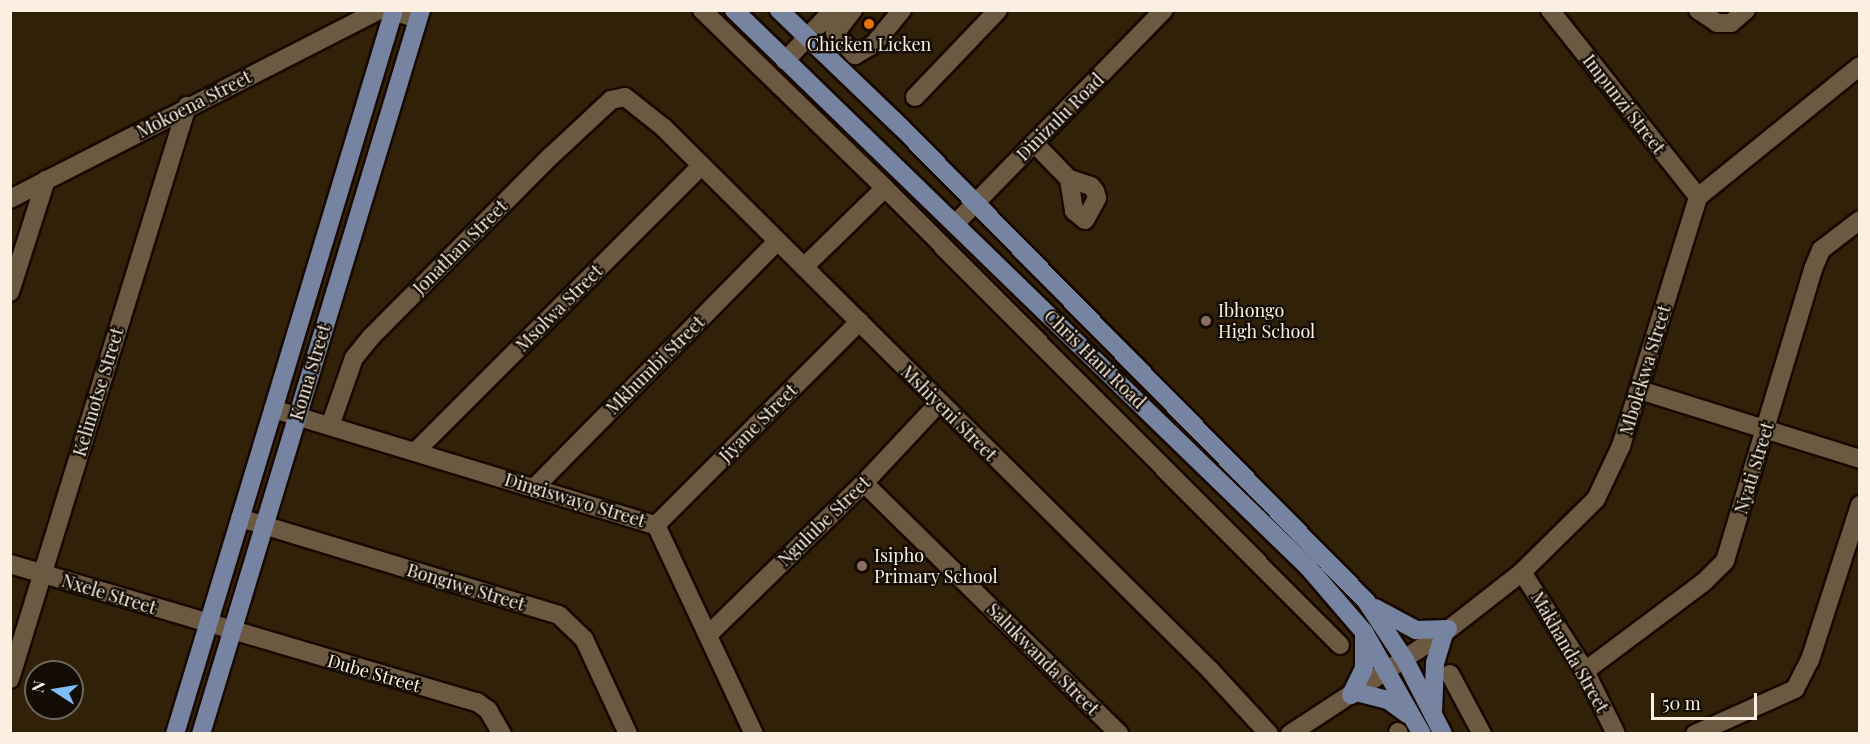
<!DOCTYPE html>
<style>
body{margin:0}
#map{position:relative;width:1870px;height:744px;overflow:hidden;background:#312109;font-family:"Playfair Display",serif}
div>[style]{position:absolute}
.roads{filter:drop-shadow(2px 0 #180900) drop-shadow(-2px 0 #180900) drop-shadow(0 2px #180900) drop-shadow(0 -2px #180900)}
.minor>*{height:18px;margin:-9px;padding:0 9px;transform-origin:9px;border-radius:9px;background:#6c5941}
.major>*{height:18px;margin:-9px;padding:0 9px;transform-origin:9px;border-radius:9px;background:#7684a2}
.dots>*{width:16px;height:16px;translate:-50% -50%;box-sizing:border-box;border:3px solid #130c04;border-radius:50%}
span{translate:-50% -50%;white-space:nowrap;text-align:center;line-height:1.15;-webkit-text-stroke:4.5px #130c04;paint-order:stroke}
.poi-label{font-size:18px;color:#fbefe1}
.left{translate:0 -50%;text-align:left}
.street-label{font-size:18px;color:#fbefe1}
.frame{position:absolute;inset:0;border:12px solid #fbefe1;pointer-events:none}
.north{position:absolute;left:24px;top:660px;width:60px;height:60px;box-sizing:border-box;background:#130c04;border:2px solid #70675c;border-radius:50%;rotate:282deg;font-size:16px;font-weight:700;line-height:24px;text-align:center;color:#fbefe1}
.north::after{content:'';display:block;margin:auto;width:21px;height:27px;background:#7fbdf9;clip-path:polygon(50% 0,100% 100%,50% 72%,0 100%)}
.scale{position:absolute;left:1651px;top:693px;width:106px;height:27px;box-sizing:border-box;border:3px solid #fbefe1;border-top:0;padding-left:8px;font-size:18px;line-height:21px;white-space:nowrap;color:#fbefe1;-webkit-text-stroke:4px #130c04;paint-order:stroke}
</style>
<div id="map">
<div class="roads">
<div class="minor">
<i style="left:389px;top:10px;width:30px;rotate:17deg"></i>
<i style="left:702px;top:10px;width:255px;rotate:44.2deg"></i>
<i style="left:885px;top:188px;width:645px;rotate:45.13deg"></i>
<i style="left:853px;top:10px;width:29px;rotate:128deg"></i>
<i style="left:835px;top:33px;width:30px;rotate:48deg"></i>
<i style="left:855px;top:55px;width:22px;rotate:-30deg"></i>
<i style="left:874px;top:44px;width:44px;rotate:-50.5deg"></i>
<i style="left:1550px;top:10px;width:238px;rotate:51.6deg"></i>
<i style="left:1698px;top:10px;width:23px;rotate:34deg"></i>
<i style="left:1717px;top:23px;width:14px"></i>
<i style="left:1731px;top:23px;width:20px;rotate:-41deg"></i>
<i style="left:785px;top:61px;width:70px;rotate:-46.7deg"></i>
<i style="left:915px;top:97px;width:120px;rotate:-46.3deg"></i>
<i style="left:1034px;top:143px;width:50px;rotate:45.8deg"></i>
<i style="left:1069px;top:179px;width:32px;rotate:81deg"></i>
<i style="left:1074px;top:211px;width:14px;rotate:39deg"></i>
<i style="left:1085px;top:220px;width:25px;rotate:-61deg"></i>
<i style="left:1097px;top:198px;width:7px;rotate:-106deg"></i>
<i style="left:1095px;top:191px;width:6px;rotate:-129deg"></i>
<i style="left:1091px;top:186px;width:23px;rotate:-162deg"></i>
<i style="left:10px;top:199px;width:415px;rotate:-27.1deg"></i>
<i style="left:955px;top:224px;width:299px;rotate:-45.7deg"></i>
<i style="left:804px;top:267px;width:113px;rotate:-44.3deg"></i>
<i style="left:10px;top:292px;width:118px;rotate:-72.2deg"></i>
<i style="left:1640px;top:390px;width:231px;rotate:17.4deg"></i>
<i style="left:273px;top:409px;width:400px;rotate:16.9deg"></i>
<i style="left:656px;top:525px;width:231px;rotate:64.9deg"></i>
<i style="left:330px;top:426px;width:72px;rotate:-70.6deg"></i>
<i style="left:354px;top:358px;width:27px;rotate:-51deg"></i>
<i style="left:371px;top:337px;width:255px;rotate:-45.2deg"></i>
<i style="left:551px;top:156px;width:82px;rotate:-43deg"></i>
<i style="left:611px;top:100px;width:14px;rotate:-12deg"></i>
<i style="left:625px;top:97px;width:48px;rotate:38.3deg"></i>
<i style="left:663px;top:127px;width:772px;rotate:44.79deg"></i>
<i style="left:1211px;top:671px;width:86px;rotate:47.4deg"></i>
<i style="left:416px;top:451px;width:404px;rotate:-45deg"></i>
<i style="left:864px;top:483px;width:358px;rotate:44.5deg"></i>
<i style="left:534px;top:488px;width:346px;rotate:-45.4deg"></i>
<i style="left:240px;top:518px;width:333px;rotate:16.9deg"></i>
<i style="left:559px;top:615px;width:35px;rotate:44deg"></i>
<i style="left:584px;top:639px;width:105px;rotate:65.1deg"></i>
<i style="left:656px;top:525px;width:288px;rotate:-45deg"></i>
<i style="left:10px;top:564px;width:487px;rotate:16.5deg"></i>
<i style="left:477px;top:702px;width:14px;rotate:36deg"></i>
<i style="left:488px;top:710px;width:28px;rotate:60deg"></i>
<i style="left:1522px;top:572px;width:117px;rotate:57.5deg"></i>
<i style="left:1585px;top:671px;width:70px;rotate:63.8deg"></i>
<i style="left:708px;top:635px;width:218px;rotate:-44.3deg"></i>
<i style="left:864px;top:483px;width:108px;rotate:-46.9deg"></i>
<i style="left:1585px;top:671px;width:149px;rotate:-36.8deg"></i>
<i style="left:1704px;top:582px;width:30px;rotate:-45deg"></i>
<i style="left:1725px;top:561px;width:305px;rotate:-73.2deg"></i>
<i style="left:1813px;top:269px;width:21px;rotate:-67deg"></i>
<i style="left:1821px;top:250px;width:49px;rotate:-37.6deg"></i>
<i style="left:1450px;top:674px;width:68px;rotate:61.9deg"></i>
<i style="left:10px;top:679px;width:600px;rotate:-72.83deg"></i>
<i style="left:1398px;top:732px;width:2px;rotate:63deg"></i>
<i style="left:1290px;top:734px;width:184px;rotate:-33.3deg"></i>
<i style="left:1444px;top:633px;width:99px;rotate:-38deg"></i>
<i style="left:1522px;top:572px;width:104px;rotate:-44.6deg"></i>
<i style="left:1596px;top:499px;width:59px;rotate:-64.7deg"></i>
<i style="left:1621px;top:446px;width:261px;rotate:-72.8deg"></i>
<i style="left:1698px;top:197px;width:208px;rotate:-39deg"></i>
<i style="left:1695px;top:734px;width:110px;rotate:-24.2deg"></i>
<i style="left:1795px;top:689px;width:33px;rotate:-63deg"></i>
<i style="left:1810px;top:660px;width:163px;rotate:-72.1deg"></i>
</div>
<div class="major">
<i style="left:734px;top:10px;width:800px;rotate:44.14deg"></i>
<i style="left:1308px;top:567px;width:86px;rotate:49.3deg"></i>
<i style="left:1364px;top:632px;width:117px;rotate:60.4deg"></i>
<i style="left:779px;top:10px;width:170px;rotate:43.8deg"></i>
<i style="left:902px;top:128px;width:663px;rotate:45.55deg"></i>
<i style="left:1366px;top:601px;width:71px;rotate:56.5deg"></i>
<i style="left:1405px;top:660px;width:83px;rotate:62.8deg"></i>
<i style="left:1375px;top:608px;width:47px;rotate:28.2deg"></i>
<i style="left:1416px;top:630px;width:32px;rotate:-2deg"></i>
<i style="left:1356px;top:692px;width:33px;rotate:14deg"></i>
<i style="left:1388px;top:700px;width:24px;rotate:36deg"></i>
<i style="left:1351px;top:695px;width:30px;rotate:-64deg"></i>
<i style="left:1364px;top:668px;width:34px;rotate:-90deg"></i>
<i style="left:1433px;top:711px;width:48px;rotate:-87.6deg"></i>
<i style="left:1435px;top:663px;width:31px;rotate:-73deg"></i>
<i style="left:175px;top:734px;width:756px;rotate:-73.17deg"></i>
<i style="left:201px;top:734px;width:757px;rotate:-73.1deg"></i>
</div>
</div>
<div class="dots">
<i style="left:869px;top:24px;background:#e8710a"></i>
<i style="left:1206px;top:321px;background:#8d6e63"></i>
<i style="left:862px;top:566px;background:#8d6e63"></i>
</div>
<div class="poi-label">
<span style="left:869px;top:44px">Chicken Licken</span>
<span class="left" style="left:1218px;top:321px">Ibhongo<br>High School</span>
<span class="left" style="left:874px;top:566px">Isipho<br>Primary School</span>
</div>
<div class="street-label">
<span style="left:194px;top:104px;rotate:-27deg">Mokoena Street</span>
<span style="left:1624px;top:104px;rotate:52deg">Impunzi Street</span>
<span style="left:1060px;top:117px;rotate:-45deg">Dinizulu Road</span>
<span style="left:460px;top:247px;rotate:-45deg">Jonathan Street</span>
<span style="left:559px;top:308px;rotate:-45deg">Msolwa Street</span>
<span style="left:1095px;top:359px;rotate:44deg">Chris Hani Road</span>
<span style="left:655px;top:365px;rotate:-45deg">Mkhumbi Street</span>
<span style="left:1645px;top:370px;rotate:-73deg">Mbolekwa Street</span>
<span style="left:310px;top:372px;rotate:-73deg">Koma Street</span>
<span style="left:98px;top:392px;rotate:-73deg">Kelimotse Street</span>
<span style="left:949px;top:413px;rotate:45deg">Mshiyeni Street</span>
<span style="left:758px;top:423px;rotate:-45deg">Jiyane Street</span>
<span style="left:1754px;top:468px;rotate:-73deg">Nyati Street</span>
<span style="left:575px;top:500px;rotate:17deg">Dingiswayo Street</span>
<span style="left:824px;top:521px;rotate:-44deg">Ngulube Street</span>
<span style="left:466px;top:587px;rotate:17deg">Bongiwe Street</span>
<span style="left:109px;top:594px;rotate:17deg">Nxele Street</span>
<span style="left:1570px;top:652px;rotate:60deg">Makhanda Street</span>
<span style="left:1043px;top:659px;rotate:45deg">Salukwanda Street</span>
<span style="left:374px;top:673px;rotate:16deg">Dube Street</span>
</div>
<div class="frame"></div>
<div class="north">N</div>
<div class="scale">50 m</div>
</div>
